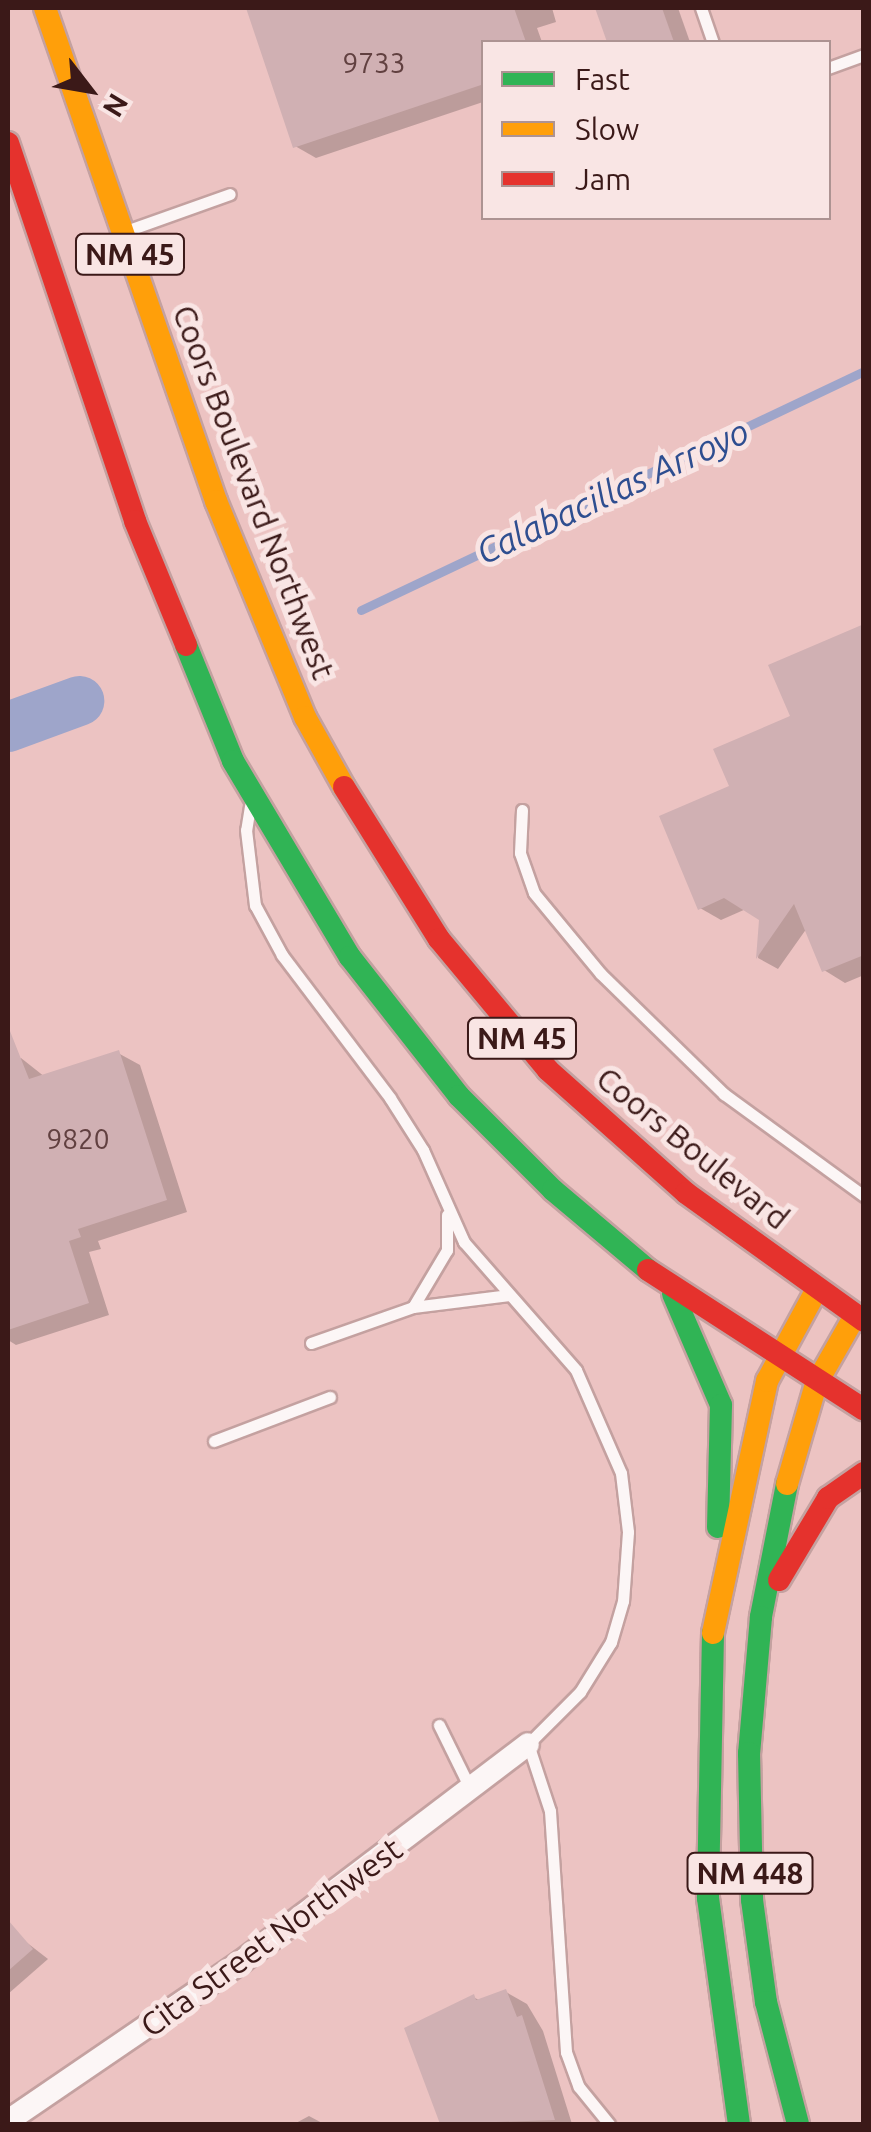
<!DOCTYPE html>
<style>
body{margin:0}
#map{position:relative;width:871px;height:2132px;overflow:hidden;background:#ecc3c2;font-family:Ubuntu,sans-serif}
div>[style]{position:absolute}
.shadow>*{inset:0;background:#0003}
.stream>*{height:9px;margin:-4.5px;padding:0 4.5px;transform-origin:4.5px;border-radius:4.5px;background:#9ea5ca}
.river>*{height:50px;margin:-25px;padding:0 25px;transform-origin:25px;border-radius:25px;background:#9ea5ca}
.building>*{inset:0;background:#d0b0b3}
.roads{filter:drop-shadow(2px 0 #c4a1a0) drop-shadow(-2px 0 #c4a1a0) drop-shadow(0 2px #c4a1a0) drop-shadow(0 -2px #c4a1a0)}
.lane>*{height:11px;margin:-5.5px;padding:0 5.5px;transform-origin:5.5px;border-radius:5.5px;background:#fcf6f6}
.street>*{height:22px;margin:-11px;padding:0 11px;transform-origin:11px;border-radius:11px;background:#fcf6f6}
.fast>*{height:22px;margin:-11px;padding:0 11px;transform-origin:11px;border-radius:11px;background:#30b455}
.slow>*{height:22px;margin:-11px;padding:0 11px;transform-origin:11px;border-radius:11px;background:#ff9f0a}
.jam>*{height:22px;margin:-11px;padding:0 11px;transform-origin:11px;border-radius:11px;background:#e5322d}
span{translate:-50% -50%;white-space:nowrap;text-align:center;line-height:1.15;-webkit-text-stroke:10px #f9e5e4;paint-order:stroke}
.number-label{font-size:28px;color:#614040}
.number-label span{-webkit-text-stroke-width:0}
.shield-label span{padding:2px 8px;background:#f9e5e4;border:2px solid;border-radius:8px;-webkit-text-stroke-width:0}
.shield-label{font-size:30px;color:#3b1918;font-weight:700}
.street-label{font-size:32px;color:#3b1918}
.water-label{font-size:35px;color:#2e4e90;font-style:italic}
.frame{position:absolute;inset:0;border:10px solid #3b1918;pointer-events:none}
.legend{position:absolute;left:481px;top:40px;width:350px;height:180px;box-sizing:border-box;background:#f9e5e4;border:2px solid #ad9392;margin:0;padding:12px 18px;list-style:none;font-size:30px;color:#3b1918}
.legend li{display:flex;align-items:center;gap:20px;height:50px}
.legend b{width:50px;border:2px solid #ad9392}
.north{position:absolute;left:40px;top:40px;width:100px;height:100px;-webkit-text-stroke:8px #f9e5e4;paint-order:stroke;rotate:121deg;font-size:28px;font-weight:700;line-height:40px;text-align:center;color:#3b1918}
.north::after{content:'';display:block;margin:auto;width:35px;height:45px;background:#3b1918;clip-path:polygon(50% 0,100% 100%,50% 72%,0 100%)}
</style>
<div id="map">
<div class="shadow">
<i style="clip-path:polygon(249px 8px,552px 8px,556px 22px,537px 28px,542px 42px,483px 42px,483px 102px,316px 158px,295px 146px)"></i>
<i style="clip-path:polygon(598px 8px,678px 8px,690px 42px,609px 42px)"></i>
<i style="clip-path:polygon(864px 626px,864px 975px,845px 983px,824px 970px,807px 928px,778px 969px,758px 958px,761px 919px,746px 909px,721px 920px,700px 908px,732px 787px)"></i>
<i style="clip-path:polygon(118px 1053px,140px 1065px,187px 1212px,98px 1241px,101px 1249px,89px 1252px,109px 1315px,16px 1345px,8px 1340px,8px 1062px,21px 1058px,45px 1077px)"></i>
<i style="clip-path:polygon(8px 1928px,48px 1959px,8px 1994px)"></i>
<i style="clip-path:polygon(506px 1992px,527px 2004px,543px 2031px,572px 2124px,443px 2124px,408px 2029px,473px 1997px,481px 2001px)"></i>
<i style="clip-path:polygon(309px 2116px,324px 2124px,294px 2124px)"></i>
</div>
<div class="stream">
<i style="left:361px;top:610px;width:557px;rotate:-25.41deg"></i>
</div>
<div class="river">
<i style="left:8px;top:727px;width:76px;rotate:-20.1deg"></i>
</div>
<div class="building">
<i style="clip-path:polygon(246px 8px,514px 8px,526px 42px,484px 42px,484px 84px,293px 148px)"></i>
<i style="clip-path:polygon(595px 8px,662px 8px,674px 42px,607px 42px)"></i>
<i style="clip-path:polygon(864px 624px,864px 955px,822px 972px,794px 904px,756px 959px,759px 920px,724px 898px,698px 910px,659px 816px,729px 786px,713px 749px,790px 716px,768px 665px)"></i>
<i style="clip-path:polygon(8px 1026px,29px 1079px,119px 1050px,167px 1200px,78px 1229px,81px 1237px,69px 1241px,89px 1303px,8px 1330px)"></i>
<i style="clip-path:polygon(8px 1920px,33px 1949px,8px 1971px)"></i>
<i style="clip-path:polygon(506px 1989px,517px 2017px,522px 2015px,555px 2120px,440px 2124px,404px 2028px,474px 1994px,476px 2000px)"></i>
</div>
<div class="roads">
<div class="lane">
<i style="left:701px;top:8px;width:36px;rotate:71deg"></i>
<i style="left:828px;top:68px;width:38px;rotate:-20deg"></i>
<i style="left:126px;top:231px;width:110px;rotate:-19.6deg"></i>
<i style="left:250px;top:806px;width:24px;rotate:99deg"></i>
<i style="left:246px;top:830px;width:76px;rotate:83.2deg"></i>
<i style="left:255px;top:905px;width:57px;rotate:61.6deg"></i>
<i style="left:282px;top:955px;width:179px;rotate:52.9deg"></i>
<i style="left:390px;top:1098px;width:62px;rotate:57.6deg"></i>
<i style="left:423px;top:1150px;width:101px;rotate:66deg"></i>
<i style="left:464px;top:1242px;width:170px;rotate:48.8deg"></i>
<i style="left:576px;top:1370px;width:112px;rotate:66.4deg"></i>
<i style="left:621px;top:1473px;width:59px;rotate:83.2deg"></i>
<i style="left:628px;top:1532px;width:69px;rotate:94.1deg"></i>
<i style="left:623px;top:1601px;width:43px;rotate:106.3deg"></i>
<i style="left:611px;top:1642px;width:59px;rotate:121.8deg"></i>
<i style="left:580px;top:1692px;width:74px;rotate:135deg"></i>
<i style="left:528px;top:1744px;width:71px;rotate:71.8deg"></i>
<i style="left:550px;top:1811px;width:242px;rotate:86.2deg"></i>
<i style="left:566px;top:2052px;width:37px;rotate:70deg"></i>
<i style="left:579px;top:2087px;width:48px;rotate:51deg"></i>
<i style="left:522px;top:810px;width:43px;rotate:92.7deg"></i>
<i style="left:520px;top:853px;width:42px;rotate:70.7deg"></i>
<i style="left:534px;top:893px;width:105px;rotate:50.4deg"></i>
<i style="left:601px;top:974px;width:172px;rotate:44.3deg"></i>
<i style="left:724px;top:1094px;width:173px;rotate:36.1deg"></i>
<i style="left:413px;top:1307px;width:66px;rotate:-59.2deg"></i>
<i style="left:447px;top:1250px;width:35px;rotate:-90deg"></i>
<i style="left:311px;top:1343px;width:108px;rotate:-19.4deg"></i>
<i style="left:413px;top:1307px;width:97px;rotate:-7.1deg"></i>
<i style="left:214px;top:1441px;width:124px;rotate:-20.8deg"></i>
<i style="left:439px;top:1725px;width:70px;rotate:63.8deg"></i>
</div>
<div class="street">
<i style="left:8px;top:2121px;width:282px;rotate:-34.3deg"></i>
<i style="left:241px;top:1962px;width:360px;rotate:-37.2deg"></i>
</div>
<div class="fast">
<i style="left:186px;top:645px;width:125px;rotate:67.9deg"></i>
<i style="left:233px;top:761px;width:228px;rotate:59.2deg"></i>
<i style="left:350px;top:957px;width:177px;rotate:51.9deg"></i>
<i style="left:459px;top:1096px;width:133px;rotate:45deg"></i>
<i style="left:553px;top:1190px;width:124px;rotate:40.1deg"></i>
<i style="left:673px;top:1294px;width:121px;rotate:66.6deg"></i>
<i style="left:721px;top:1405px;width:122px;rotate:91.4deg"></i>
<i style="left:787px;top:1484px;width:136px;rotate:101.1deg"></i>
<i style="left:761px;top:1617px;width:137px;rotate:95deg"></i>
<i style="left:749px;top:1753px;width:147px;rotate:88.8deg"></i>
<i style="left:752px;top:1900px;width:103px;rotate:82.2deg"></i>
<i style="left:766px;top:2002px;width:126px;rotate:75.3deg"></i>
<i style="left:713px;top:1633px;width:265px;rotate:91.1deg"></i>
<i style="left:708px;top:1898px;width:228px;rotate:82.2deg"></i>
</div>
<div class="slow">
<i style="left:45px;top:8px;width:522px;rotate:70.87deg"></i>
<i style="left:216px;top:501px;width:234px;rotate:67.6deg"></i>
<i style="left:305px;top:717px;width:80px;rotate:60.9deg"></i>
<i style="left:787px;top:1484px;width:104px;rotate:-73.8deg"></i>
<i style="left:816px;top:1384px;width:78px;rotate:-60.2deg"></i>
<i style="left:713px;top:1633px;width:258px;rotate:-77.9deg"></i>
<i style="left:767px;top:1381px;width:105px;rotate:-61.5deg"></i>
</div>
<div class="jam">
<i style="left:8px;top:143px;width:399px;rotate:71.4deg"></i>
<i style="left:135px;top:521px;width:134px;rotate:67.6deg"></i>
<i style="left:344px;top:787px;width:179px;rotate:58deg"></i>
<i style="left:439px;top:939px;width:170px;rotate:50.2deg"></i>
<i style="left:548px;top:1070px;width:185px;rotate:41.7deg"></i>
<i style="left:686px;top:1193px;width:219px;rotate:35.7deg"></i>
<i style="left:648px;top:1270px;width:257px;rotate:32.9deg"></i>
<i style="left:779px;top:1580px;width:96px;rotate:-59.1deg"></i>
<i style="left:828px;top:1498px;width:44px;rotate:-34.8deg"></i>
</div>
</div>
<div class="number-label">
<span style="left:374px;top:63px">9733</span>
<span style="left:78px;top:1139px">9820</span>
</div>
<div class="shield-label">
<span style="left:130px;top:254px">NM 45</span>
<span style="left:522px;top:1038px">NM 45</span>
<span style="left:750px;top:1873px">NM 448</span>
</div>
<div class="street-label">
<span style="left:254px;top:492px;rotate:69deg">Coors Boulevard Northwest</span>
<span style="left:693px;top:1148px;rotate:39deg">Coors Boulevard</span>
<span style="left:271px;top:1937px;rotate:-36deg">Cita Street Northwest</span>
</div>
<div class="water-label">
<span style="left:612px;top:491px;rotate:-25deg">Calabacillas Arroyo</span>
</div>
<div class="frame"></div>
<ul class="legend">
<li><b style="height:12px;background:#30b455"></b>Fast</li>
<li><b style="height:12px;background:#ff9f0a"></b>Slow</li>
<li><b style="height:12px;background:#e5322d"></b>Jam</li>
</ul>
<div class="north">N</div>
</div>
